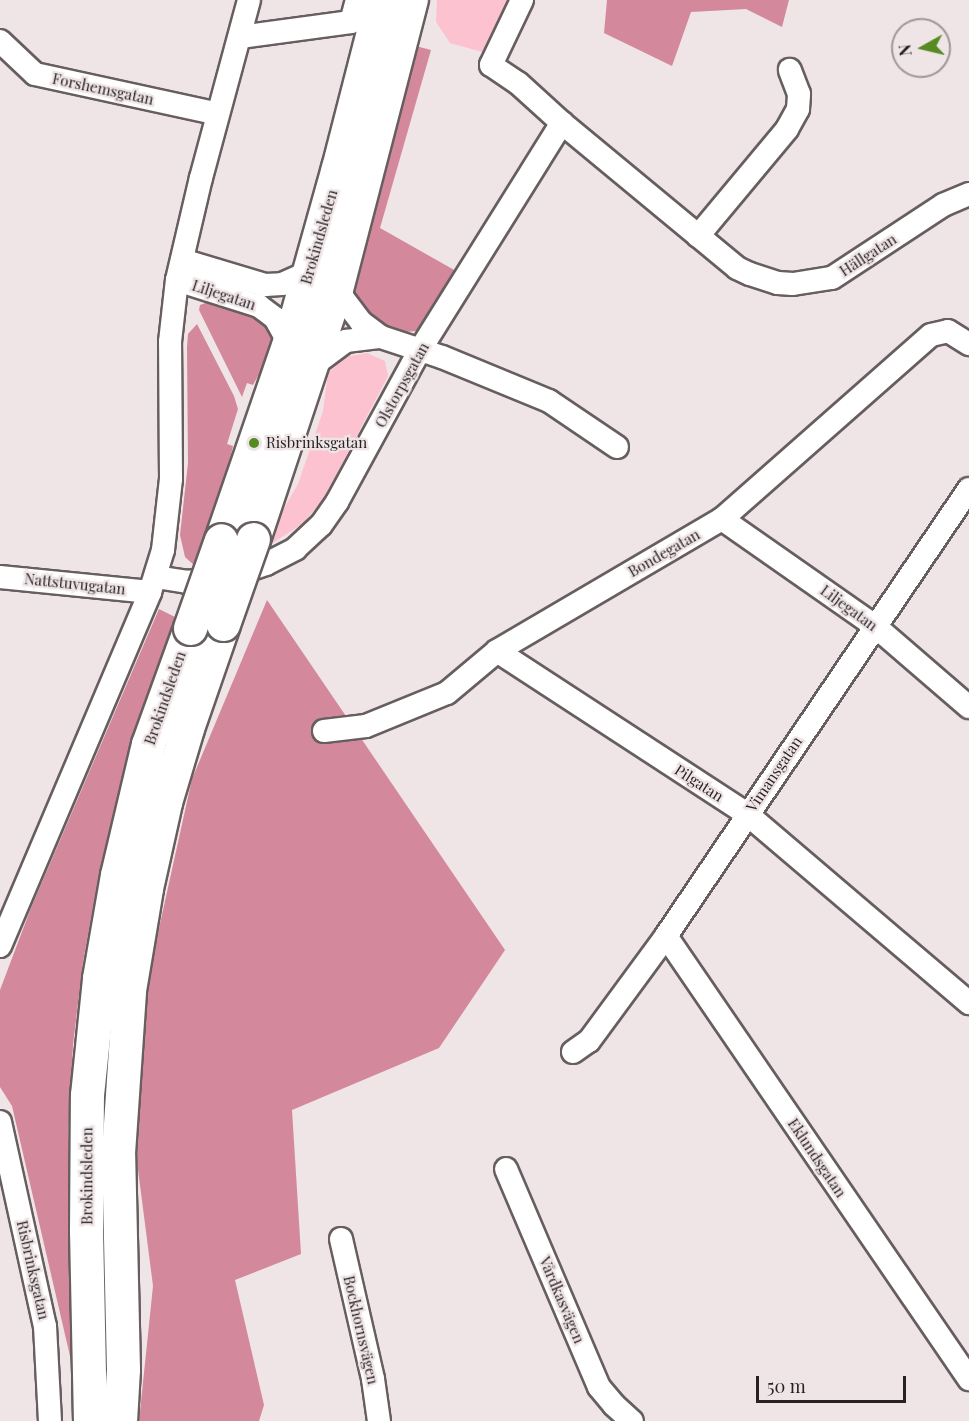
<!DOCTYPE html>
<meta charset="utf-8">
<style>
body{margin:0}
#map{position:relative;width:969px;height:1421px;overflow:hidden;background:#efe4e6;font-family:"Playfair Display",serif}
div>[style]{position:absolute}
.green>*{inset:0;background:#fdc2d0}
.forest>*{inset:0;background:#d4889c}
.roads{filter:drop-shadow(2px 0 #675e5f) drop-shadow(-2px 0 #675e5f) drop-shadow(0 2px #675e5f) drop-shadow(0 -2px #675e5f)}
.minor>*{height:22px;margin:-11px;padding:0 11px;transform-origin:11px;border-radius:11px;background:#fff}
.secondary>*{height:33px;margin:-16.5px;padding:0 16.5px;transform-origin:16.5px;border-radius:16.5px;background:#fff}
.bridges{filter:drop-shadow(2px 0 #675e5f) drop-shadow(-2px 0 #675e5f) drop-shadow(0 2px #675e5f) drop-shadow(0 -2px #675e5f)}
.secondary-bridge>*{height:33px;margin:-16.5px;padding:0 16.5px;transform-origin:16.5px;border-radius:16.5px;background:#fff}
.dots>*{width:16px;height:16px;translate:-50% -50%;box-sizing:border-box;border:3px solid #efe4e6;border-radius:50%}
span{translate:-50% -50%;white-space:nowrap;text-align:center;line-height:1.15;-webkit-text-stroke:4.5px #efe4e6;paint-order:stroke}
.street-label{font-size:15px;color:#272324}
.poi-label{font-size:15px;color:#272324}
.left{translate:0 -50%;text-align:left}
.north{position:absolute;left:891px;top:18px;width:60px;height:60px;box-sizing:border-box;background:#efe4e6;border:2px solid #9f9798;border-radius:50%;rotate:262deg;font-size:16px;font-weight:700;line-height:24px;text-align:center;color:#272324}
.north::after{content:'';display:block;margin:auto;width:21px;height:27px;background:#568a22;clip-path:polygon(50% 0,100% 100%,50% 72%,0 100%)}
.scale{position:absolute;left:756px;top:1376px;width:150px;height:27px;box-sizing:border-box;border:3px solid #272324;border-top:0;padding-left:8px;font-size:18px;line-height:21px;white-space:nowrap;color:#272324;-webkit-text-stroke:4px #efe4e6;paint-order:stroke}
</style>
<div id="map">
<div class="green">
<i style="clip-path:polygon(437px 0,509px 0,486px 53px,450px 43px,436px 22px)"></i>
<i style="clip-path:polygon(367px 353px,385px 361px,388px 376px,323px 500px,302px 524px,271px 544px,279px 517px,298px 484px,323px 411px,328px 373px,345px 357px)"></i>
</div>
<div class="forest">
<i style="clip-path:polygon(607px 0,789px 0,782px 27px,746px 9px,691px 12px,672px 66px,604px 33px)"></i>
<i style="clip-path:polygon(412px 45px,431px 50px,380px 228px,456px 271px,418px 331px,405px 332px,391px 328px,371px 314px,356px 299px,351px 277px)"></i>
<i style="clip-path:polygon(211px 301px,258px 312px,273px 334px,273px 346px,270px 354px,253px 385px,247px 383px,242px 397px,199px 310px,200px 305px)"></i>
<i style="clip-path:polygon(197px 324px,234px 396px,238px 409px,227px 444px,233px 446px,224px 484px,195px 566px,185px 557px,180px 535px,188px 463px,187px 347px,188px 334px)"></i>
<i style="clip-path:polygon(267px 600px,505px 950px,439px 1048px,292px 1110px,301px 1254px,235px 1280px,264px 1405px,259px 1421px,139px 1421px,153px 1286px,136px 1154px,146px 987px,192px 779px)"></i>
<i style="clip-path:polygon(159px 609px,175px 617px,130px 745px,99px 874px,83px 962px,73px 1045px,68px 1133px,73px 1369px,12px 1106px,0 1087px,0 990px,31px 908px)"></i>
</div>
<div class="roads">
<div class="minor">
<i style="left:522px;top:0;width:72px;rotate:115.5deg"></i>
<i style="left:491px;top:65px;width:32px;rotate:34deg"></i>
<i style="left:518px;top:83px;width:59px;rotate:42.3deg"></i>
<i style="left:562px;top:123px;width:227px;rotate:39.6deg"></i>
<i style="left:737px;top:268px;width:14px;rotate:25deg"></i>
<i style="left:750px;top:274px;width:29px;rotate:18deg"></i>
<i style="left:778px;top:283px;width:15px;rotate:4deg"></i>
<i style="left:793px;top:284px;width:39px;rotate:-9deg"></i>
<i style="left:832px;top:278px;width:133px;rotate:-33.3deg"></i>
<i style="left:943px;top:205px;width:28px;rotate:-23deg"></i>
<i style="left:240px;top:37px;width:112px;rotate:-7.7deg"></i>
<i style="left:351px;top:22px;width:23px;rotate:-75deg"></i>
<i style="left:0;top:41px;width:48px;rotate:43.3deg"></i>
<i style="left:35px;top:74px;width:187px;rotate:12.3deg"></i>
<i style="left:698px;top:236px;width:139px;rotate:-50.2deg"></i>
<i style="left:787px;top:129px;width:23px;rotate:-61deg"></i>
<i style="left:798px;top:109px;width:15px;rotate:-86deg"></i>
<i style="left:799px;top:94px;width:26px;rotate:-111deg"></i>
<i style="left:182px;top:260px;width:87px;rotate:16.8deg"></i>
<i style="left:265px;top:285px;width:17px;rotate:-3deg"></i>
<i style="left:282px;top:284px;width:30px;rotate:-24deg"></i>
<i style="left:177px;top:280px;width:86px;rotate:17.6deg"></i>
<i style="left:259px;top:306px;width:20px;rotate:37deg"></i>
<i style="left:275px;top:318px;width:29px;rotate:61deg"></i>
<i style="left:336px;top:289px;width:41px;rotate:52.9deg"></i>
<i style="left:361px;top:322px;width:25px;rotate:37deg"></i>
<i style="left:381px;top:337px;width:64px;rotate:18.2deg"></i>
<i style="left:442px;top:357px;width:116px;rotate:22.4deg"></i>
<i style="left:549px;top:401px;width:82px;rotate:34.1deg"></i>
<i style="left:311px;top:367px;width:44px;rotate:-36.6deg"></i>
<i style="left:346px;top:341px;width:35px;rotate:-7deg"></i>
<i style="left:722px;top:519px;width:187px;rotate:35deg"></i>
<i style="left:875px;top:626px;width:124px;rotate:40.8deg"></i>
<i style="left:0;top:577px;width:151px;rotate:5.7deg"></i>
<i style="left:156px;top:577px;width:30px;rotate:9deg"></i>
<i style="left:186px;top:582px;width:39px;rotate:-6deg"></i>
<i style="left:225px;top:578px;width:43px;rotate:-18.9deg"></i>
<i style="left:266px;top:564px;width:33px;rotate:-27deg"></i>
<i style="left:295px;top:549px;width:35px;rotate:-43deg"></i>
<i style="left:321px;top:525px;width:28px;rotate:-55deg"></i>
<i style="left:337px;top:502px;width:173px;rotate:-61.4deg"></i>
<i style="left:420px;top:350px;width:268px;rotate:-58deg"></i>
<i style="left:497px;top:651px;width:298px;rotate:33.1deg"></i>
<i style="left:747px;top:814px;width:292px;rotate:40.4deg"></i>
<i style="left:324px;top:731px;width:42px;rotate:-6.8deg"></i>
<i style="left:366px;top:726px;width:87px;rotate:-22.2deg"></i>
<i style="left:447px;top:693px;width:65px;rotate:-40deg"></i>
<i style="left:497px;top:651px;width:261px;rotate:-30.4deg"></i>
<i style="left:722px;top:519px;width:278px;rotate:-41.4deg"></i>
<i style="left:931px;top:335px;width:17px;rotate:-13deg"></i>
<i style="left:948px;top:331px;width:25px;rotate:32deg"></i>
<i style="left:666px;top:936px;width:537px;rotate:55.63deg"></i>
<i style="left:0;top:946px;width:384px;rotate:-67deg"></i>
<i style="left:150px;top:592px;width:44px;rotate:-72.8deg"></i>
<i style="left:163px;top:550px;width:71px;rotate:-83.6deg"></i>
<i style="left:171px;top:479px;width:137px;rotate:-90.4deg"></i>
<i style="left:170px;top:342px;width:62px;rotate:-83.6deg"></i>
<i style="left:177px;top:280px;width:105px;rotate:-76.8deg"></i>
<i style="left:201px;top:178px;width:184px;rotate:-74.9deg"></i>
<i style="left:573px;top:1052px;width:19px;rotate:-35deg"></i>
<i style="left:589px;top:1041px;width:130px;rotate:-53.7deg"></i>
<i style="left:666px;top:936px;width:540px;rotate:-55.87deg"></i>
<i style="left:0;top:1122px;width:209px;rotate:77.6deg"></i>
<i style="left:45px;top:1326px;width:95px;rotate:87deg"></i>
<i style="left:506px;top:1169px;width:237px;rotate:66.9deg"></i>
<i style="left:599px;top:1387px;width:23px;rotate:50deg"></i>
<i style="left:614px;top:1405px;width:24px;rotate:42deg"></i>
<i style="left:341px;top:1239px;width:144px;rotate:77.1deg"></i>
<i style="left:373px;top:1379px;width:42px;rotate:81.9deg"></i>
</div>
<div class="secondary">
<i style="left:253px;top:539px;width:263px;rotate:-71.6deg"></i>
<i style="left:336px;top:289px;width:299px;rotate:-75.5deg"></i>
<i style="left:221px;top:540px;width:208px;rotate:-71deg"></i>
<i style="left:289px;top:343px;width:182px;rotate:-74.4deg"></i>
<i style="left:338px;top:168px;width:173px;rotate:-75.6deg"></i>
<i style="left:90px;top:1421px;width:190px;rotate:-91.2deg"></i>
<i style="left:86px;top:1231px;width:136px;rotate:-89.6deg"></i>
<i style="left:87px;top:1095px;width:118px;rotate:-84.1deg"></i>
<i style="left:99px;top:978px;width:105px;rotate:-80.1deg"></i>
<i style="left:117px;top:875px;width:135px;rotate:-76.7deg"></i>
<i style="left:148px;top:744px;width:123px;rotate:-70.1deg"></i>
<i style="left:120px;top:1421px;width:52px;rotate:-86.7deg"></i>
<i style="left:123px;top:1369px;width:216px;rotate:-91.3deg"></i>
<i style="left:118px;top:1153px;width:163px;rotate:-86.1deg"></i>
<i style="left:129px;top:990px;width:103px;rotate:-80.5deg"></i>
<i style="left:146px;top:888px;width:88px;rotate:-77.5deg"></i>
<i style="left:165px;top:802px;width:77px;rotate:-73.4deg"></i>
<i style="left:187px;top:728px;width:110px;rotate:-70.9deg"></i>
</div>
</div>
<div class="bridges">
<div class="secondary-bridge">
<i style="left:223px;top:624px;width:90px;rotate:-70.6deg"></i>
<i style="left:190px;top:628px;width:93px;rotate:-70.6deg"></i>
</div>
</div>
<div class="dots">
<i style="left:254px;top:443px;background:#568a22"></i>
</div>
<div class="street-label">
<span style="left:103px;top:89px;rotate:12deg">Forshemsgatan</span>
<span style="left:319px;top:237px;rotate:-74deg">Brokindsleden</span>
<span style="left:868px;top:255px;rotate:-33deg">Hällgatan</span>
<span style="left:224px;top:295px;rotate:18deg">Liljegatan</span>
<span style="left:402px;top:385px;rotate:-61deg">Olstorpsgatan</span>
<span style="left:664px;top:553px;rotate:-30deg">Bondegatan</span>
<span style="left:75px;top:584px;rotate:6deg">Nattstuvugatan</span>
<span style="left:849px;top:608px;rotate:36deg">Liljegatan</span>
<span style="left:165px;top:698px;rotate:-71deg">Brokindsleden</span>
<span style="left:774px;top:774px;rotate:-56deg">Vimansgatan</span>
<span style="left:699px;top:783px;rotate:33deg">Pilgatan</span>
<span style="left:817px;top:1158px;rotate:56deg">Eklundsgatan</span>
<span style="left:87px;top:1176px;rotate:-90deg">Brokindsleden</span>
<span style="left:33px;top:1270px;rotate:77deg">Risbrinksgatan</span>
<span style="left:562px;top:1300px;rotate:67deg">Vårdkasvägen</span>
<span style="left:361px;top:1330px;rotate:77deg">Bockhornsvägen</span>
</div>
<div class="poi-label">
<span class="left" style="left:266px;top:443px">Risbrinksgatan</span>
</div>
<div class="north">N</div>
<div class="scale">50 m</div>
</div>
